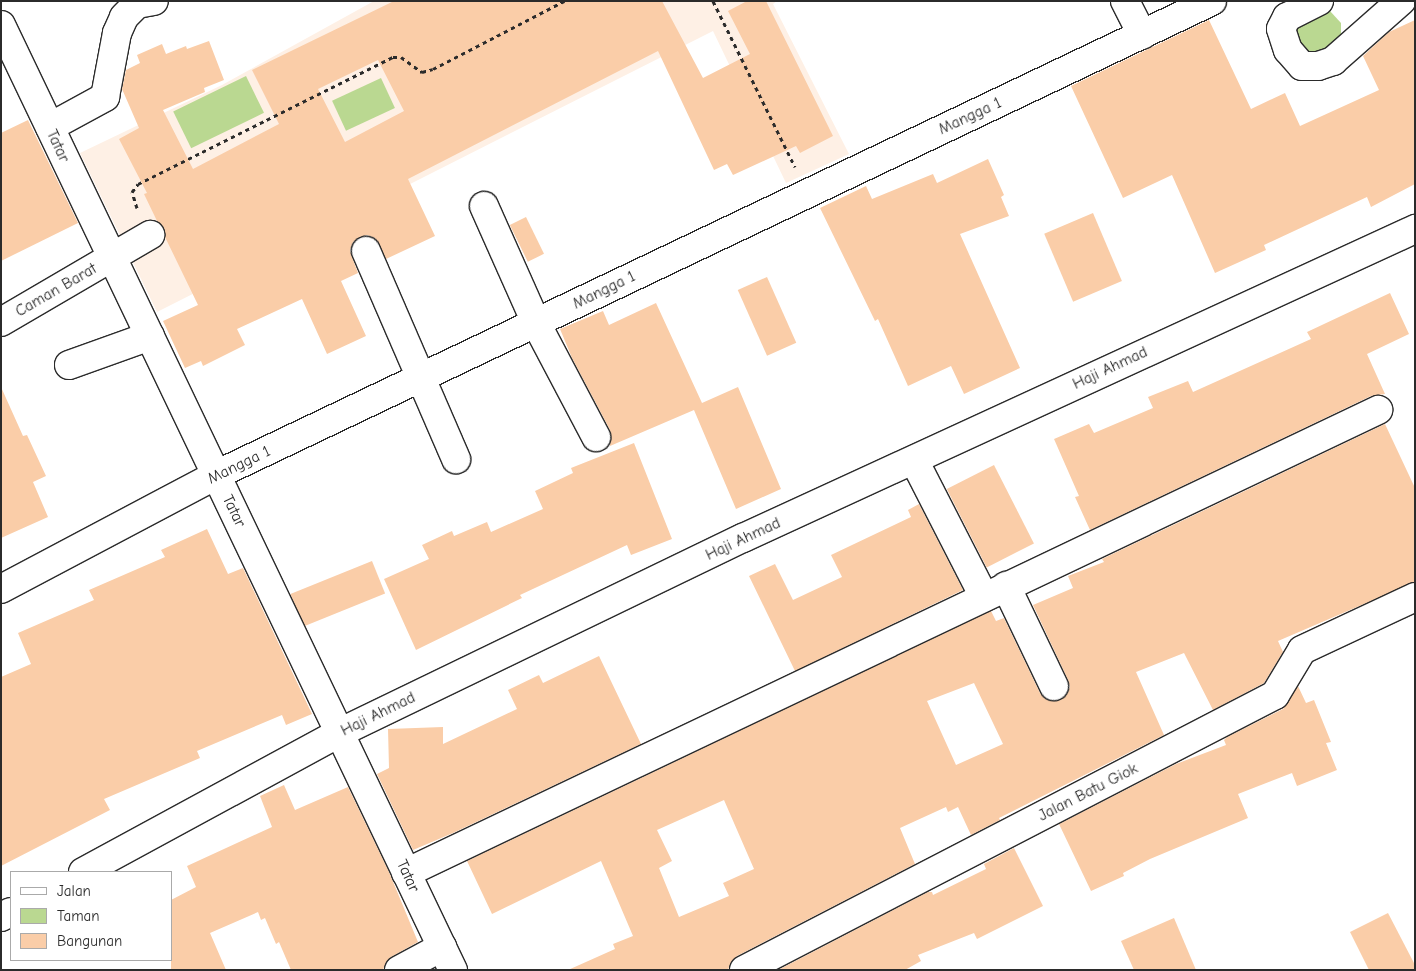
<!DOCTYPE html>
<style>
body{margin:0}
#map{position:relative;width:1416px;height:971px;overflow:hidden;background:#fff;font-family:"Comic Neue",sans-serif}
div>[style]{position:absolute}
.built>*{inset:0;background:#fef0e5}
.green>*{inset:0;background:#bad891;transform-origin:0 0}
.building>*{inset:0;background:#facda8;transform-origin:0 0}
.path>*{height:3px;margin-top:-1.5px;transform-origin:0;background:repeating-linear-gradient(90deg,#2b2b2b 0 4px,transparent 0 8px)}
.roads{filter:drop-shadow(1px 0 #2b2b2b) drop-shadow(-1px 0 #2b2b2b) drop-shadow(0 1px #2b2b2b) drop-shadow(0 -1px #2b2b2b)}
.minor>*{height:28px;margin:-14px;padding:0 14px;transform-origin:14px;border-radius:14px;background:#fff}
span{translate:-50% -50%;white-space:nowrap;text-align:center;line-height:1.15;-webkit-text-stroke:4px #fff;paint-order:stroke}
.street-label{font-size:16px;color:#2b2b2b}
.frame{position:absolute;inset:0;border:2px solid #2b2b2b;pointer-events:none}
.legend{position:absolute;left:10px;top:871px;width:162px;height:90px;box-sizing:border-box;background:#fff;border:1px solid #aaa;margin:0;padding:6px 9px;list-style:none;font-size:15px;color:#2b2b2b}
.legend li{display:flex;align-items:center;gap:10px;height:25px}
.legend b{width:25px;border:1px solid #aaa}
</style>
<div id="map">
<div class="built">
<i style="clip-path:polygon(374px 1px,777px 1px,773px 4px,849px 154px,786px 183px,713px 31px,157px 312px,80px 153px,222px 85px)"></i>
</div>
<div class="green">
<i style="clip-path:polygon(1322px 8px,1330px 11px,1341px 23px,1341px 39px,1331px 51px,1309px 53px,1298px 43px,1295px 29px,1297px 22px)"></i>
<i style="left:246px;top:76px;width:41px;height:81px;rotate:64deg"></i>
<i style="left:381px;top:78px;width:33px;height:54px;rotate:65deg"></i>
</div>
<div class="building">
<i style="clip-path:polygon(evenodd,394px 1px,662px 1px,703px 78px,750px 54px,728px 11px,747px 1px,766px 1px,833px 136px,800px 153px,796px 146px,733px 175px,727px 164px,714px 170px,658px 51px,408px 179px,435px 236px,386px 259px,375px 238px,367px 235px,360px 237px,353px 242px,350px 250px,352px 257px,358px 273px,341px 281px,366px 336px,327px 354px,302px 299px,237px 329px,245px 345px,203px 366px,201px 361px,185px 368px,163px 321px,198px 305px,165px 237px,164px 228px,157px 221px,144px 194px,147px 193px,119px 139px,139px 128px,122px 89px,126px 70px,140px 63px,137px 55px,162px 44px,166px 54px,186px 46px,187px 49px,209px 41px,224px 80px,204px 88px,205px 92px,163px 110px,193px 169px,279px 124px,252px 70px,394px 1px,378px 60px,404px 111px,345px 142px,318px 89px,378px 60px)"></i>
<i style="clip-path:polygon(1209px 20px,1251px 109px,1285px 93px,1300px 126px,1379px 90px,1363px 56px,1389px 32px,1415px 20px,1415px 184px,1371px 207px,1367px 197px,1264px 245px,1266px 250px,1215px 273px,1172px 175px,1123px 198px,1071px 86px)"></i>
<i style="clip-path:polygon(28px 120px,78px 223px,1px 261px,1px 133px)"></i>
<i style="clip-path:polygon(988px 159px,1004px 195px,1001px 197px,1009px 216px,960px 234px,1020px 368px,964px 394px,951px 366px,908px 386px,878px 319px,875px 321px,820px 208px,866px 186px,872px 199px,933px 174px,937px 183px)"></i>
<i style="left:1093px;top:213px;width:74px;height:53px;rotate:67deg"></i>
<i style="left:526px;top:217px;width:41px;height:18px;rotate:64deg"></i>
<i style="left:767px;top:277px;width:72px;height:32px;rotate:66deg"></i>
<i style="clip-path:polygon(1390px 293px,1409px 334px,1367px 354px,1385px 394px,1371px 396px,1090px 530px,1075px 497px,1079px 496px,1054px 439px,1089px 424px,1094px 433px,1153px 408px,1148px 397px,1188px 381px,1193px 392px,1311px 339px,1307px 332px)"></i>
<i style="clip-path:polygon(656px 303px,702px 403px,738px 387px,781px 489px,736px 509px,694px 410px,610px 446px,610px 430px,572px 358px,560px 329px,603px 311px,609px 325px)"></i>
<i style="clip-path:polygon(1px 387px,23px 436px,27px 435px,46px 476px,33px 482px,48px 517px,1px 538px)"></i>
<i style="clip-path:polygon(evenodd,1385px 424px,1415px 488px,1415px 582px,1278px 641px,1283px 652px,1264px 683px,1213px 710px,1184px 653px,1136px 672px,1164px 735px,999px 818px,1000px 820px,971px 835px,958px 807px,948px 812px,946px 807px,900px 828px,915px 864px,737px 956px,731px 962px,728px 970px,568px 970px,615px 949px,613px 944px,633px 936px,601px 861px,492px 914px,467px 861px,991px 611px,996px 621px,1004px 618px,1040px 693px,1046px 699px,1052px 701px,1061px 700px,1067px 694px,1070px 687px,1068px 680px,1033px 605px,1073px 588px,1068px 576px,1104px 562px,1102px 559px,1385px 424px,974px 683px,1003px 744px,956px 765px,927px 701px,974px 683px,1385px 424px,724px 800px,754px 869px,723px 883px,729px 896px,679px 917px,659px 868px,672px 861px,657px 830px,724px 800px)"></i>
<i style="clip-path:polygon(634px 443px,672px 539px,631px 555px,627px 545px,520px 595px,522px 598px,416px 650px,384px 579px,429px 559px,422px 545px,452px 531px,454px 536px,487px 522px,491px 532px,543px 509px,535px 491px,573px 473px,571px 468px)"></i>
<i style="left:994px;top:465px;width:88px;height:53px;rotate:63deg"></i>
<i style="clip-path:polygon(919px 504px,963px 590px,795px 671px,749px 576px,775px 564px,793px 600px,842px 577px,831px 555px,911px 517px,908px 510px)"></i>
<i style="clip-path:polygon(207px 529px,228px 574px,243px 568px,312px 714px,286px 725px,282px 715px,197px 751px,200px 758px,104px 799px,110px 810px,1px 866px,1px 677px,31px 664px,18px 633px,94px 600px,89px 590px,165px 557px,161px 550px)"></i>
<i style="left:372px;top:561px;width:35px;height:88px;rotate:68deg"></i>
<i style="clip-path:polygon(599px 656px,641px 744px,453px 833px,413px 850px,377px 774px,389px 768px,388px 729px,443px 727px,443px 744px,517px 709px,508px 690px,539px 675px,543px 683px)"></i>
<i style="clip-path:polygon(1298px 686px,1306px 703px,1314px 700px,1331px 742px,1326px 743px,1337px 770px,1297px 786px,1292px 773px,1238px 794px,1248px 818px,1150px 859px,1123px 873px,1124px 876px,1091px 891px,1059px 824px,1176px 764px,1226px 745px,1224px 740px,1227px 737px,1283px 709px)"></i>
<i style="clip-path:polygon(284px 785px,295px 810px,348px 787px,389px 872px,418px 942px,391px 957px,386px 962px,383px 970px,291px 970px,279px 942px,276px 944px,265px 918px,261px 920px,258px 912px,210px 933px,226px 970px,171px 970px,171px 900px,196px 887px,187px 866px,272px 827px,260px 796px)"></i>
<i style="clip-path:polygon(1014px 848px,1043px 906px,977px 939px,974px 933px,918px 955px,921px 961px,905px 970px,778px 970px,928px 892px,932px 892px,933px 895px,986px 869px,984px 864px)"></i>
<i style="clip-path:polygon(1388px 913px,1415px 965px,1415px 970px,1369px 970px,1350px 932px)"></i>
<i style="clip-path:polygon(1174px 918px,1196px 970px,1134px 970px,1121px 941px)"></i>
</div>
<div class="path">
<i style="left:713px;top:1px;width:185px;rotate:63.7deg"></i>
<i style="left:137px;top:208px;width:17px;rotate:-107deg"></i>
<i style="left:132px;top:192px;width:10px;rotate:-53deg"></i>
<i style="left:138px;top:184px;width:285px;rotate:-26.5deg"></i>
<i style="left:393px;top:57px;width:8px"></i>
<i style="left:401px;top:57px;width:26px;rotate:36deg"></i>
<i style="left:422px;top:72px;width:11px;rotate:-15deg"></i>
<i style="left:433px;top:69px;width:148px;rotate:-27.4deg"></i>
</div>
<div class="roads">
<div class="minor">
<i style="left:1125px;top:1px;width:38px;rotate:63deg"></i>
<i style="left:1319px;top:1px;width:36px;rotate:153deg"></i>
<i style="left:1287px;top:17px;width:13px;rotate:117deg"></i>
<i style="left:1281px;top:29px;width:22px;rotate:72deg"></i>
<i style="left:1288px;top:50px;width:21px;rotate:49deg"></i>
<i style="left:1302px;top:66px;width:16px"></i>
<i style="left:1318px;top:66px;width:16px;rotate:-18deg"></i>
<i style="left:1333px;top:61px;width:91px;rotate:-41.4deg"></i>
<i style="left:1px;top:25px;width:1048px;rotate:64.44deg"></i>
<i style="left:50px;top:127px;width:63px;rotate:-28.6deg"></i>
<i style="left:105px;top:97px;width:65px;rotate:-79.4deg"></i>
<i style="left:117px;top:33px;width:17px;rotate:-66deg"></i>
<i style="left:124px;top:17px;width:18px;rotate:-45deg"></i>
<i style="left:137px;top:4px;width:17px;rotate:-10deg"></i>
<i style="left:484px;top:206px;width:128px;rotate:66deg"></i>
<i style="left:536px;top:323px;width:129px;rotate:62.2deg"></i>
<i style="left:366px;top:251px;width:227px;rotate:66.6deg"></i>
<i style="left:1px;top:322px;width:173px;rotate:-30.3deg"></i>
<i style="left:69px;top:365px;width:86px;rotate:-19.7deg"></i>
<i style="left:914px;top:460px;width:154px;rotate:62.9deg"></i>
<i style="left:1006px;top:586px;width:111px;rotate:64.4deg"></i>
<i style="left:1px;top:589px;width:243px;rotate:-27.9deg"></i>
<i style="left:216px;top:475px;width:1103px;rotate:-25.45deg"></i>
<i style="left:83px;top:872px;width:294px;rotate:-28.5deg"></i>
<i style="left:341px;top:732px;width:446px;rotate:-25.8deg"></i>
<i style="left:743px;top:538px;width:740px;rotate:-24.69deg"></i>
<i style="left:406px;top:873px;width:1077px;rotate:-25.47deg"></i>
<i style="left:1px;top:917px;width:11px;rotate:-27deg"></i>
<i style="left:399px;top:970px;width:49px;rotate:-28.1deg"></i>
<i style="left:744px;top:970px;width:598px;rotate:-27.38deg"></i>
<i style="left:1275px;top:695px;width:52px;rotate:-59deg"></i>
<i style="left:1302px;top:650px;width:125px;rotate:-25.1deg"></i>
</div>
</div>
<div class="street-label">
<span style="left:970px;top:116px;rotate:-25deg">Mangga 1</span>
<span style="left:58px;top:146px;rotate:65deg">Tatar</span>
<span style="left:56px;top:290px;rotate:-30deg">Caman Barat</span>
<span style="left:604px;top:290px;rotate:-26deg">Mangga 1</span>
<span style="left:1110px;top:368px;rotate:-25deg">Haji Ahmad</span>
<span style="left:239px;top:465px;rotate:-26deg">Mangga 1</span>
<span style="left:234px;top:511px;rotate:64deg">Tatar</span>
<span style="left:743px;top:539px;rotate:-25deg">Haji Ahmad</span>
<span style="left:378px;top:714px;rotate:-26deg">Haji Ahmad</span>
<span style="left:1088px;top:792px;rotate:-27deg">Jalan Batu Giok</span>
<span style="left:408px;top:876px;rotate:65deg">Tatar</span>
</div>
<div class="frame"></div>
<ul class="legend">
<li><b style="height:6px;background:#fff"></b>Jalan</li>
<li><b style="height:14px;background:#bad891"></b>Taman</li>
<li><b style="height:14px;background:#facda8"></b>Bangunan</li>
</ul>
</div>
